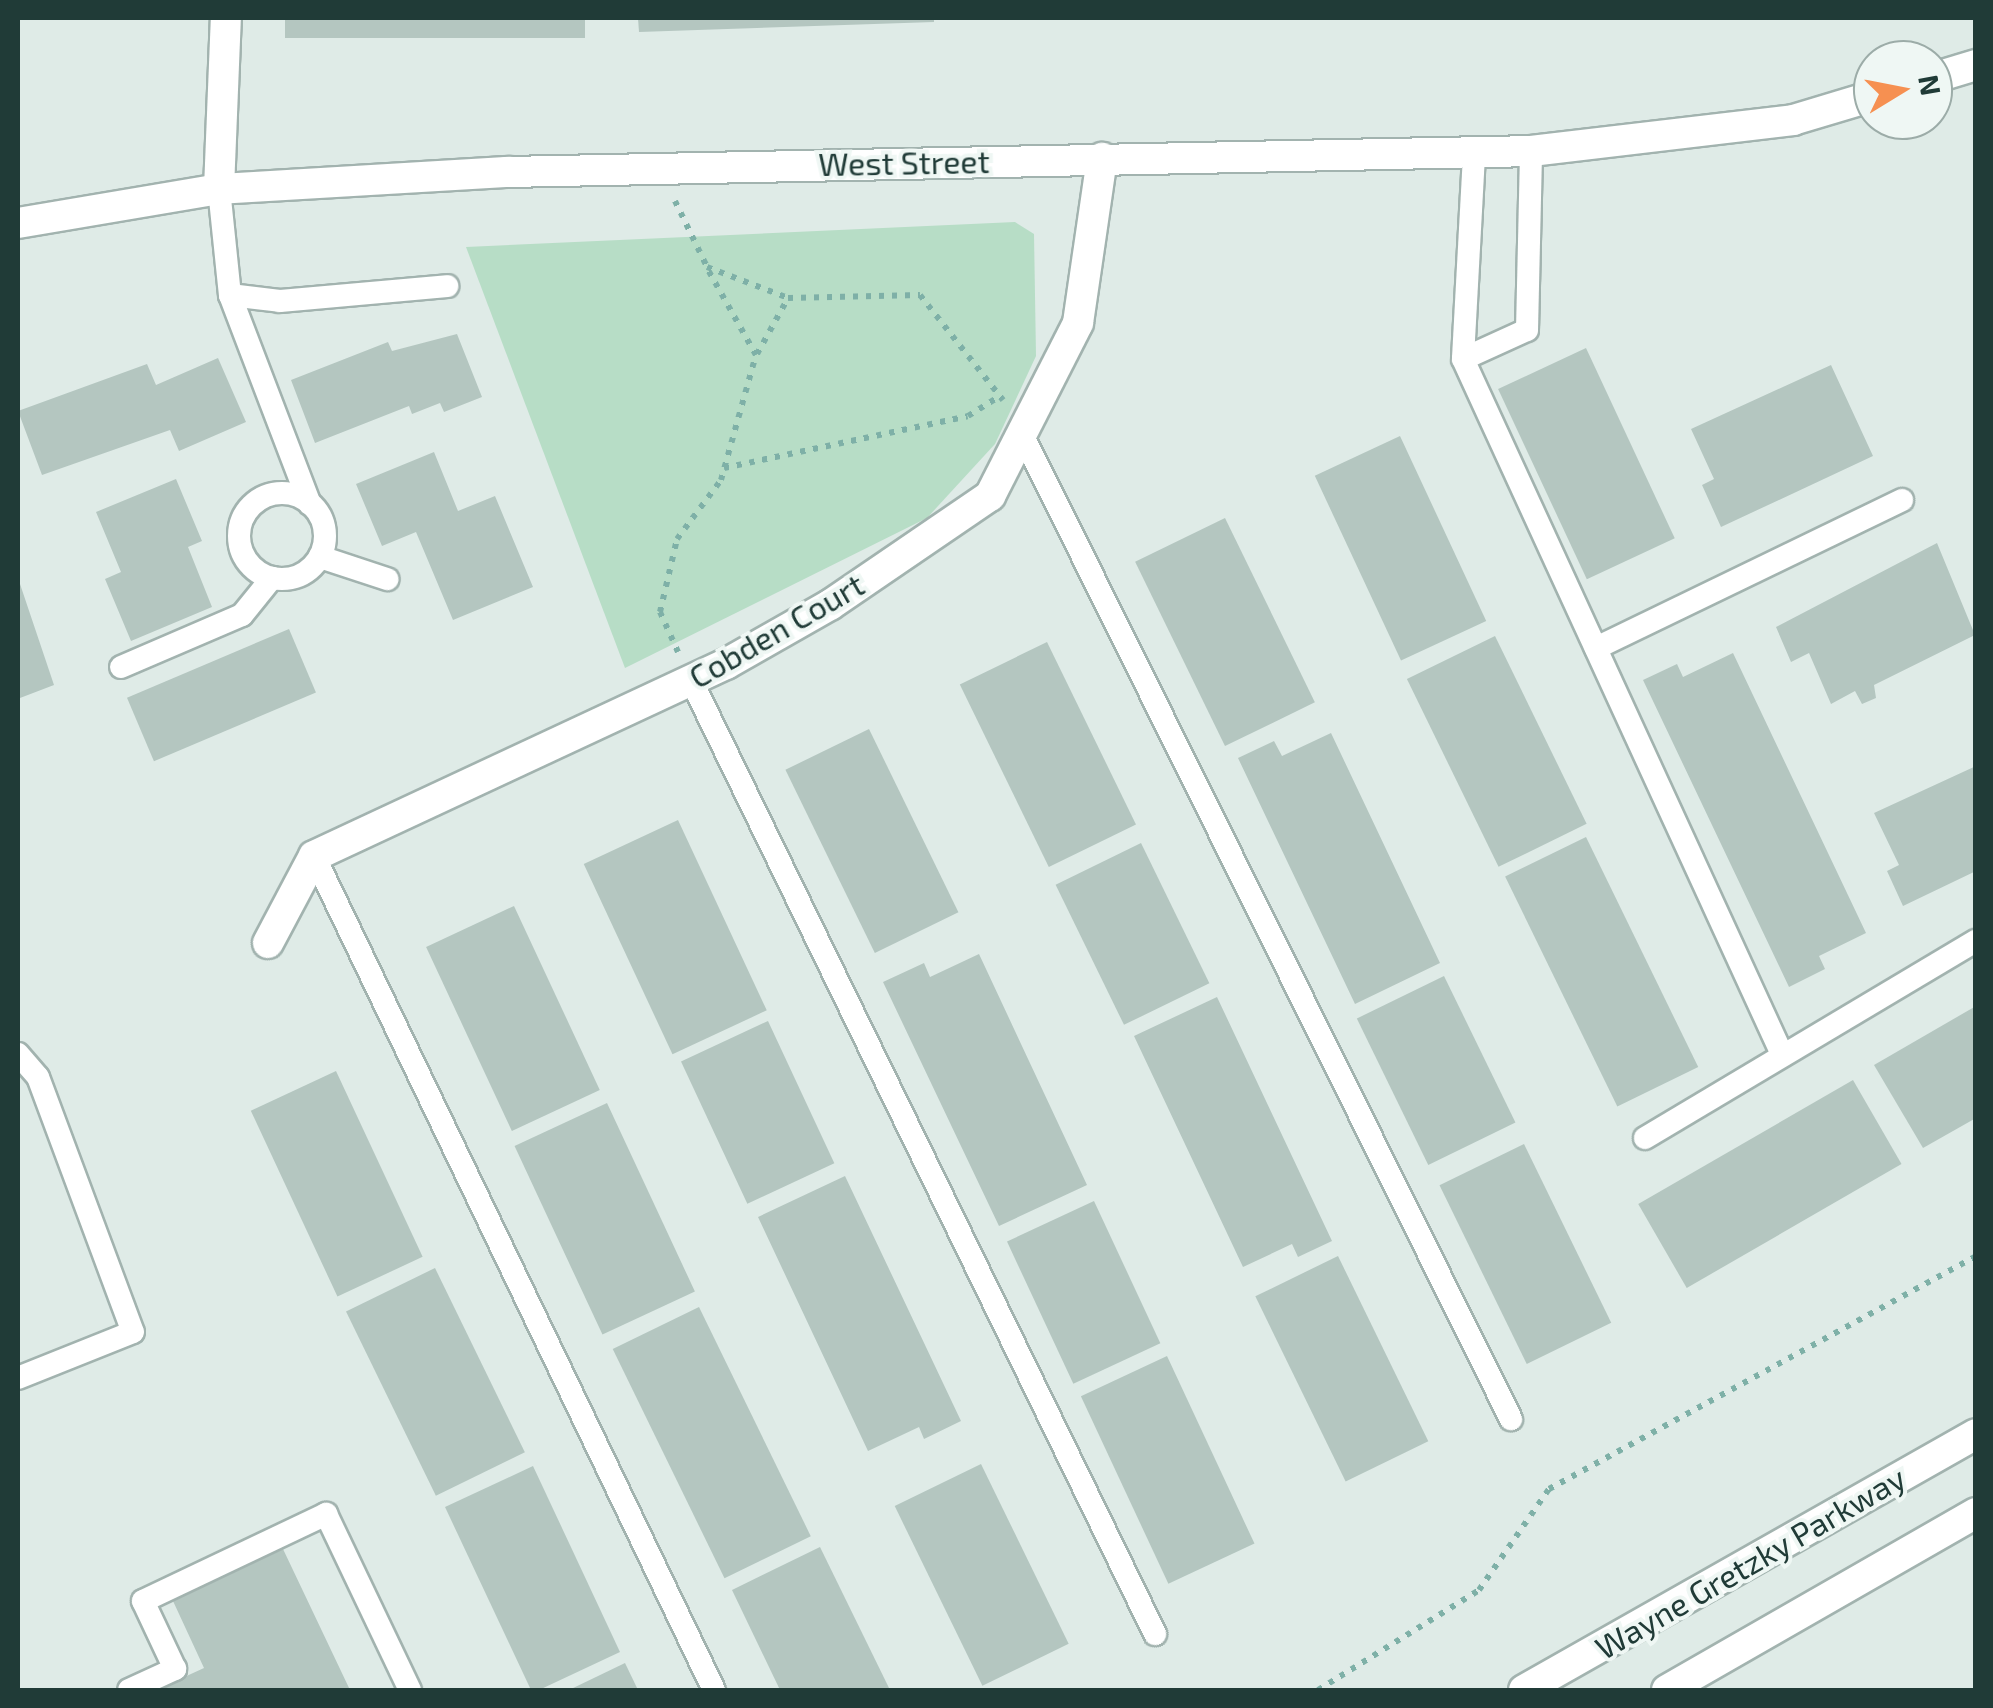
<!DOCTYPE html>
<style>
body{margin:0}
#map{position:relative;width:1993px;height:1708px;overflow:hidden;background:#dfebe7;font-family:"Exo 2",sans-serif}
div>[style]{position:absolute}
.green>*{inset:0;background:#b7ddc6}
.building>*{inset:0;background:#b4c6c0;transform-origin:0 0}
.path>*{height:6px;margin-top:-3px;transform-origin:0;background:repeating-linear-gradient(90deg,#7eb0a7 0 5px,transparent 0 13px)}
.roads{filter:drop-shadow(2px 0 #a2b3af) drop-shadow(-2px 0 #a2b3af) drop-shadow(0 2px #a2b3af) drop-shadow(0 -2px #a2b3af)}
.lane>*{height:22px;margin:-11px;padding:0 11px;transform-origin:11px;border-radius:11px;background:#fff}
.lane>.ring{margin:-11px;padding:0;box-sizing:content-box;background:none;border:22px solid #fff;border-radius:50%}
.street>*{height:30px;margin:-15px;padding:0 15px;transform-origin:15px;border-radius:15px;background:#fff}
.secondary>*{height:30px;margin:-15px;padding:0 15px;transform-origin:15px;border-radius:15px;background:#fff}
span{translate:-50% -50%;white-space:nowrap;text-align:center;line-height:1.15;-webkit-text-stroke:8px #eff7f4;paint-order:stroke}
.street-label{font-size:32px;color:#203b37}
.frame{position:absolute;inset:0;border:20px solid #203b37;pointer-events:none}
.north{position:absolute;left:1853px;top:40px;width:100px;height:100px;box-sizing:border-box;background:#eff7f4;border:2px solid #9caca8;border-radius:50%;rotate:80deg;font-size:28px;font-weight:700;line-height:40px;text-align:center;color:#203b37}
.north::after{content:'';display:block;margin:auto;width:35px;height:45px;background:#f69051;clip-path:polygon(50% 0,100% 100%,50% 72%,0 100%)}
</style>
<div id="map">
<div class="green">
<i style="clip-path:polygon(1015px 222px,1034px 234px,1036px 356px,995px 444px,927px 518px,625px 668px,466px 247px)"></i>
</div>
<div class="building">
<i style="left:285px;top:18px;width:300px;height:20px"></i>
<i style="clip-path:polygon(638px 18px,934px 18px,934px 22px,639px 32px)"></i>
<i style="clip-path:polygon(457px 334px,482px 397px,444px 412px,440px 403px,412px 414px,409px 406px,315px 443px,291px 380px,388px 342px,392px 351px)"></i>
<i style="left:1586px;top:348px;width:210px;height:97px;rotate:65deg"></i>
<i style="clip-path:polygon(218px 358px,246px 422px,179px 451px,170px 430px,42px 475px,18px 411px,147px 364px,156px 385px)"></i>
<i style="clip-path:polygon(1831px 365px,1873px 456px,1721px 527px,1702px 485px,1714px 479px,1691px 429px)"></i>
<i style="left:1400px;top:436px;width:204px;height:94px;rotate:65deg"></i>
<i style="clip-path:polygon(434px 452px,458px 511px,495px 496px,533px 587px,453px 620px,416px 532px,382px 546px,356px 484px)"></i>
<i style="clip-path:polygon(176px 479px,202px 541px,188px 547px,212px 607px,131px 641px,105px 579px,121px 572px,96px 512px)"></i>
<i style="left:1225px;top:518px;width:205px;height:100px;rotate:64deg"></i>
<i style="clip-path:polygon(1937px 543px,1975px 635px,1874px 685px,1876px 698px,1862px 704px,1855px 691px,1831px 704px,1809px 653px,1791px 662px,1776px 627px)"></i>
<i style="clip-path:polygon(18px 578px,54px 685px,20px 698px,18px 707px)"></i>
<i style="left:289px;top:629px;width:69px;height:176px;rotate:67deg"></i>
<i style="left:1495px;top:636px;width:209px;height:98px;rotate:64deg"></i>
<i style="left:1047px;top:642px;width:203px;height:97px;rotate:64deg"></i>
<i style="clip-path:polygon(1733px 653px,1866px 933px,1819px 956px,1825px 969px,1789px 987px,1643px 680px,1677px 664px,1683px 677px)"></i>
<i style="left:869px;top:729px;width:204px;height:93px;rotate:64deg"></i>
<i style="clip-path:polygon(1331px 733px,1440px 963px,1355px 1004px,1238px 758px,1274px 741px,1282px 756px)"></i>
<i style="clip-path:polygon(1976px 766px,1976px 871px,1903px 906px,1887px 871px,1899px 865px,1874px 813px)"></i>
<i style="left:678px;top:820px;width:210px;height:104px;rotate:65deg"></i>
<i style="left:1586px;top:837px;width:256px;height:90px;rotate:64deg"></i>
<i style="left:1141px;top:843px;width:156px;height:95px;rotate:64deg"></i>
<i style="left:514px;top:906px;width:203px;height:97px;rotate:65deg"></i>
<i style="clip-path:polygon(979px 954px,1087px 1185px,999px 1226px,883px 982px,924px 963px,930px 977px)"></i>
<i style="left:1444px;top:976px;width:163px;height:97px;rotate:64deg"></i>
<i style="clip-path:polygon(1217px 997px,1332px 1241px,1298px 1257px,1292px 1244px,1243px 1267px,1134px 1036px)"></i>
<i style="clip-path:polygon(1976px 1006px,1976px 1118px,1923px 1148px,1874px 1065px)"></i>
<i style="left:768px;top:1021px;width:157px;height:96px;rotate:65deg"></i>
<i style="left:336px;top:1071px;width:205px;height:94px;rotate:65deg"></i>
<i style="left:1853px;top:1080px;width:97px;height:248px;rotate:60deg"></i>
<i style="left:607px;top:1103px;width:208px;height:102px;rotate:65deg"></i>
<i style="left:1524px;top:1144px;width:199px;height:94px;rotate:64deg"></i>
<i style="clip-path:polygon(845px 1176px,961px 1421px,924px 1439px,919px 1427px,868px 1451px,758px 1217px)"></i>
<i style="left:1094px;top:1201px;width:157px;height:96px;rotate:65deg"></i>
<i style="left:1338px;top:1256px;width:206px;height:92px;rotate:64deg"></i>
<i style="left:435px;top:1268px;width:205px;height:99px;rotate:64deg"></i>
<i style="left:699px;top:1307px;width:255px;height:96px;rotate:64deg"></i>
<i style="left:1167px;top:1356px;width:207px;height:95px;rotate:65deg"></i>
<i style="left:981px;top:1464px;width:200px;height:96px;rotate:64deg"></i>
<i style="clip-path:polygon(533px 1466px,620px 1652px,539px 1690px,531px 1690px,445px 1507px)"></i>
<i style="clip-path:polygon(820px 1547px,890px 1690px,780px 1690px,732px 1590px)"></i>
<i style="clip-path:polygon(283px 1549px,350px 1690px,156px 1690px,204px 1668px,173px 1601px)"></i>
<i style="clip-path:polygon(625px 1663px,638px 1690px,569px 1690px)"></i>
</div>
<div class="path">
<i style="left:675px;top:201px;width:73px;rotate:64.1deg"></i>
<i style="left:707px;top:267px;width:87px;rotate:20.9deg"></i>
<i style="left:788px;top:298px;width:132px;rotate:-1.3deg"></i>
<i style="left:920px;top:295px;width:134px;rotate:51.7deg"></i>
<i style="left:757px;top:354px;width:64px;rotate:-61deg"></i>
<i style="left:724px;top:468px;width:249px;rotate:-12deg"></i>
<i style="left:968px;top:416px;width:38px;rotate:-32deg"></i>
<i style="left:678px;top:652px;width:44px;rotate:-114.2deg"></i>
<i style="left:660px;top:612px;width:75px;rotate:-76.9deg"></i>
<i style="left:677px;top:539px;width:74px;rotate:-53.3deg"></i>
<i style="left:721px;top:480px;width:130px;rotate:-74.4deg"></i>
<i style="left:756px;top:355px;width:100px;rotate:-119.4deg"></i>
<i style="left:1318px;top:1690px;width:190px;rotate:-31.8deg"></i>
<i style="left:1479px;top:1590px;width:123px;rotate:-55.3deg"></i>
<i style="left:1549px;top:1489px;width:486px;rotate:-28.6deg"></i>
</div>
<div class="roads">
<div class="lane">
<i style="left:1474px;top:155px;width:204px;rotate:93.1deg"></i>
<i style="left:1463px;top:359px;width:765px;rotate:65.35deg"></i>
<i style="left:219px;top:189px;width:107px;rotate:84.1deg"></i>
<i style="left:230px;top:295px;width:224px;rotate:69.1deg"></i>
<i style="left:230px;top:295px;width:50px;rotate:6.8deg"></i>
<i style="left:280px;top:301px;width:168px;rotate:-5.1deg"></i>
<i style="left:1463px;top:359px;width:70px;rotate:-24.4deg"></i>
<i style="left:1527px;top:330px;width:179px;rotate:-88.7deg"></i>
<i style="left:1022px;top:434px;width:1100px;rotate:63.6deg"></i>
<i class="ring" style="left:239px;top:493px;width:64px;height:64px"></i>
<i style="left:320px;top:557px;width:71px;rotate:18.2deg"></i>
<i style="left:1596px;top:648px;width:340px;rotate:-25.8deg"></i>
<i style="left:121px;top:667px;width:132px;rotate:-23.3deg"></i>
<i style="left:242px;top:615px;width:48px;rotate:-51deg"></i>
<i style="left:691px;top:680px;width:1061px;rotate:64.06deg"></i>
<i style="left:314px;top:856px;width:925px;rotate:64.38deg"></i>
<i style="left:18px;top:1054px;width:30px;rotate:49deg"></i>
<i style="left:38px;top:1077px;width:272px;rotate:69.6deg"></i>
<i style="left:133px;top:1332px;width:124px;rotate:158.2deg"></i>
<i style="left:1645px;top:1138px;width:385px;rotate:-30.8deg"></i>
<i style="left:129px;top:1690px;width:51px;rotate:-24.5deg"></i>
<i style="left:175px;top:1669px;width:75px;rotate:-115.2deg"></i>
<i style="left:143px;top:1601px;width:203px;rotate:-25.4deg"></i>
<i style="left:326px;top:1514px;width:195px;rotate:64.5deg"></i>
</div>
<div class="street">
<i style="left:219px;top:189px;width:171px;rotate:-87.7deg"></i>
<i style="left:268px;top:943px;width:98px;rotate:-62.1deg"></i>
<i style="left:314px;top:856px;width:455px;rotate:-25deg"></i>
<i style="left:726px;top:664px;width:120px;rotate:-29.6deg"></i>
<i style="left:830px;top:605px;width:194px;rotate:-34.3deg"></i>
<i style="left:990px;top:496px;width:194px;rotate:-63deg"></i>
<i style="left:1078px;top:323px;width:167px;rotate:-81.7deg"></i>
</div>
<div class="secondary">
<i style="left:1933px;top:78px;width:45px;rotate:-16.8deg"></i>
<i style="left:18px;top:223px;width:204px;rotate:-9.6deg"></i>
<i style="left:219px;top:189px;width:289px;rotate:-3.4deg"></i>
<i style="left:507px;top:172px;width:1024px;rotate:-1.17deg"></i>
<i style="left:1531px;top:151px;width:264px;rotate:-6.7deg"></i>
<i style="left:1793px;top:120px;width:84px;rotate:-16.7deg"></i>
<i style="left:1524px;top:1690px;width:519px;rotate:-29.53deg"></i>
<i style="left:1667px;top:1690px;width:356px;rotate:-29.8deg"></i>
</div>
</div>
<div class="street-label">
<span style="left:904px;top:162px;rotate:-1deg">West Street</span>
<span style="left:776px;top:630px;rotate:-30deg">Cobden Court</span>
<span style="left:1750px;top:1562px;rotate:-30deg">Wayne Gretzky Parkway</span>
</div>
<div class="frame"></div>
<div class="north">N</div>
</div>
